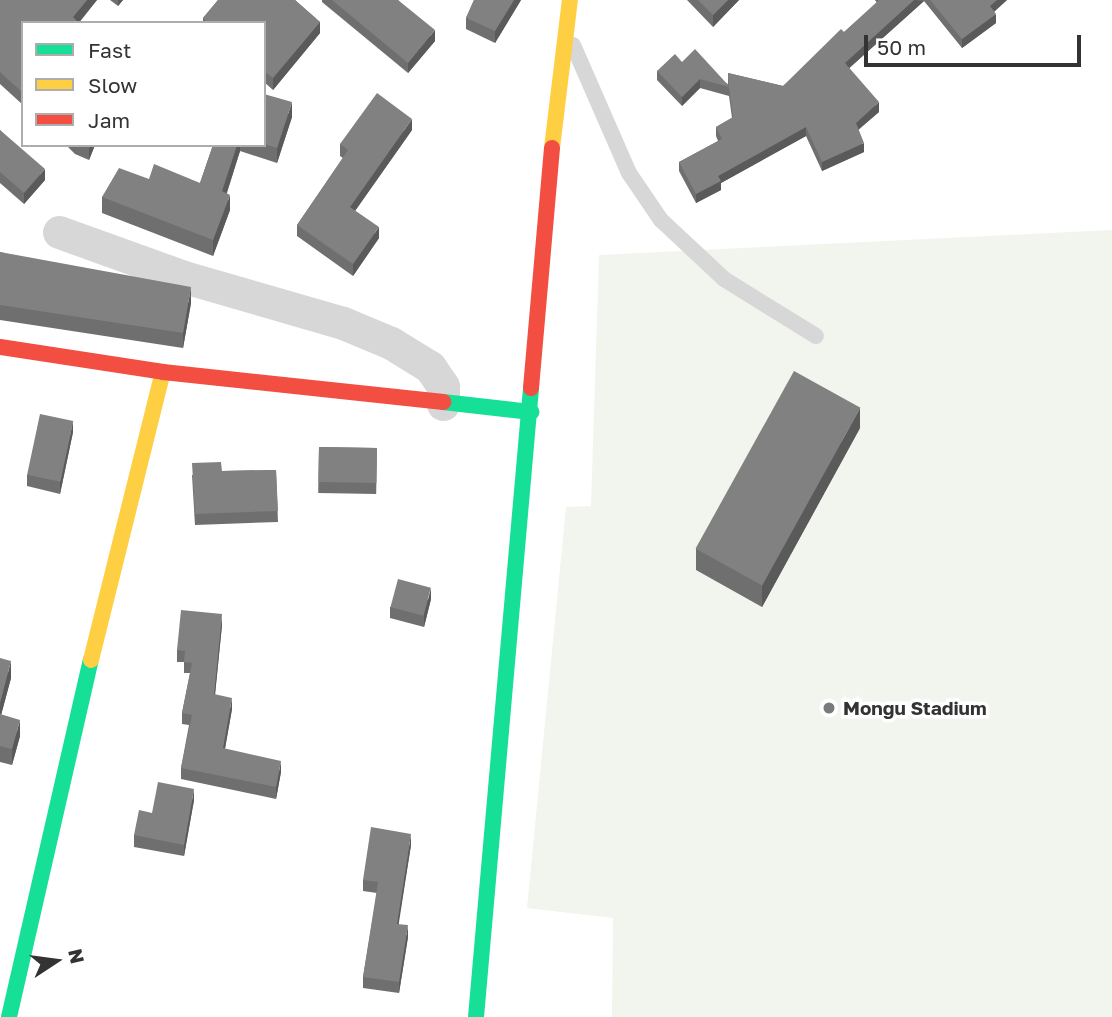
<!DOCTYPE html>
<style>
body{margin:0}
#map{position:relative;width:1112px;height:1017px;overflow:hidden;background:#fff;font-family:"Golos Text",sans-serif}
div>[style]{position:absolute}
.green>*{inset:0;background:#f1f5ed}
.lane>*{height:16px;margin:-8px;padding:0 8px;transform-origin:8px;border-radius:8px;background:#d7d7d7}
.street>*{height:33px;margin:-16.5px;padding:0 16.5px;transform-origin:16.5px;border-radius:16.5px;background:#d7d7d7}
.fast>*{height:16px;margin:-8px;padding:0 8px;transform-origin:8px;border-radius:8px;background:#16e098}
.slow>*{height:16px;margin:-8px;padding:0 8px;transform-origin:8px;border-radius:8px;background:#ffcf43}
.jam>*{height:16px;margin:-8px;padding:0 8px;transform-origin:8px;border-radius:8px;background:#f24e42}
.wall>*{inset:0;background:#6f6f6f;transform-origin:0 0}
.shaded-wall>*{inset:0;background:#5a5a5a}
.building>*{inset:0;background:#818181;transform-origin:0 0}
.dots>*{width:19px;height:19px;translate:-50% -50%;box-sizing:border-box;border:4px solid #fff;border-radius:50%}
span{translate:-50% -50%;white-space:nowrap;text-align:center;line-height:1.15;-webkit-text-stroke:7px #fff;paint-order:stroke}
.poi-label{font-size:19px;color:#333;font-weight:700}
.left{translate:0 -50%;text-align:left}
.legend{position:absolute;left:21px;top:21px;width:245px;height:126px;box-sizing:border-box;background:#fff;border:2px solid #adadad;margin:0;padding:9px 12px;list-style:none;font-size:21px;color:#333}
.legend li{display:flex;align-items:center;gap:14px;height:35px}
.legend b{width:35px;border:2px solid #adadad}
.north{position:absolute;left:21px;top:926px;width:70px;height:70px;-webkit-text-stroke:5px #fff;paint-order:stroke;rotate:77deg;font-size:19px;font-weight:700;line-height:28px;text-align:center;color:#333}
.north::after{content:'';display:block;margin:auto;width:24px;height:32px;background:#333;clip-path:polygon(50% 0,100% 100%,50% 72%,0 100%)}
.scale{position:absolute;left:864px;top:35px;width:217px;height:32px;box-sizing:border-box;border:4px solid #333;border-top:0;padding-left:9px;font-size:21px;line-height:24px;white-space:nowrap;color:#333;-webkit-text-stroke:5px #fff;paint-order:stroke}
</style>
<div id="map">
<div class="green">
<i style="clip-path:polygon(1112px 230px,1112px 1017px,612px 1017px,613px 918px,527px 908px,566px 507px,591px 506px,599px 255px)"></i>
</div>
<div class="lane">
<i style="left:573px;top:45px;width:140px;rotate:66.4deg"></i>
<i style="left:629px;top:173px;width:57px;rotate:55.8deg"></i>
<i style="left:661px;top:220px;width:86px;rotate:43.1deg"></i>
<i style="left:724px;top:279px;width:108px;rotate:31.8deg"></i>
</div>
<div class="street">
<i style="left:59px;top:232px;width:133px;rotate:19.8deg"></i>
<i style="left:184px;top:277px;width:166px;rotate:16.1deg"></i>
<i style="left:343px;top:323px;width:52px;rotate:22.6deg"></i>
<i style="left:391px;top:343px;width:46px;rotate:31.6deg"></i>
<i style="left:430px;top:367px;width:23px;rotate:56deg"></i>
<i style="left:443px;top:386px;width:18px;rotate:90deg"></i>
</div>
<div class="fast">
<i style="left:443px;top:402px;width:89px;rotate:6.5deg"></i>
<i style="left:9px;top:1017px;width:366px;rotate:-77.1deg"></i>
<i style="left:476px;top:1017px;width:631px;rotate:-85deg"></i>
</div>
<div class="slow">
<i style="left:552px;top:148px;width:149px;rotate:-83.1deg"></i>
<i style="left:91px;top:660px;width:297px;rotate:-76deg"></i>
</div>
<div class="jam">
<i style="left:0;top:347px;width:165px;rotate:8.7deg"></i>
<i style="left:163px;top:372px;width:282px;rotate:6.1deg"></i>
<i style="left:531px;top:388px;width:241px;rotate:-85deg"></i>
</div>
<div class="wall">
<i style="clip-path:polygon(0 0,97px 0,79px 23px,23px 23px,23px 105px,0 84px)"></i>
<i style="clip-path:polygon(110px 0,123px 0,118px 6px)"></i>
<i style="clip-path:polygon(218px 0,295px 0,320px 22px,320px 33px,273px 90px,264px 82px,264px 23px,203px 23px,203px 18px)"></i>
<i style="clip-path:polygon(322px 0,398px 0,435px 41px,408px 73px,322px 2px)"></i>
<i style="clip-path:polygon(474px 0,521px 0,495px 43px,466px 29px,466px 18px)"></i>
<i style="clip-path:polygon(687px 0,739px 0,713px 27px)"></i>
<i style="clip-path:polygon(875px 0,1007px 0,994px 12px,996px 23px,962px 48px,924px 1px,849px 68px,879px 112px,858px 129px,864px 152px,822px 171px,806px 136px,721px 183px,721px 190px,696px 203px,679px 171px,679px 162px,718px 141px,716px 136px,716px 127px,732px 118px,729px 96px,700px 88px,682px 106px,657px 80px,657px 71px,682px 62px,728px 84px,728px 73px,783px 86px,877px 3px)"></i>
<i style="clip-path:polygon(264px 94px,292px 117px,277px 163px,240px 151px,227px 193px,230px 210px,213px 256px,102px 213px,102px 197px,149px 179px,200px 183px,213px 145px,264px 145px)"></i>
<i style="clip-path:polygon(0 130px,45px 180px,24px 204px,0 183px)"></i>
<i style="clip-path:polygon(412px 130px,355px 211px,379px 238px,353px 276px,297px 236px,297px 225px,343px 158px,340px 156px,340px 144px)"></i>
<i style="clip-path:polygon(66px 145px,95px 145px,89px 160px,75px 154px)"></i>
<i style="clip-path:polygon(0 252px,191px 303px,183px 348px,0 320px)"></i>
<i style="clip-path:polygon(860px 428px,762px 607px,696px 570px,696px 549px)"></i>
<i style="clip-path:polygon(73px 432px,60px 494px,27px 486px,27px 475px)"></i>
<i style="left:319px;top:447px;width:58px;height:46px;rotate:1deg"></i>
<i style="clip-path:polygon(276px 470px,278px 522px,195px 525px,192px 475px,222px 471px)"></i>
<i style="clip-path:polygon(431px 599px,424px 627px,390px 618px,390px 607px)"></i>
<i style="clip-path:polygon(222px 625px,215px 694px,232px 709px,225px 749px,281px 772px,276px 799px,181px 779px,181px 768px,189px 725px,182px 724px,182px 713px,190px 673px,184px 673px,184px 662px,177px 662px,177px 650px)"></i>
<i style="clip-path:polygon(0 658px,11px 678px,1px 715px,20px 736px,12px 765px,0 762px)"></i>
<i style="clip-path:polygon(194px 800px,184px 856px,134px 847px,134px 835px)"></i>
<i style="clip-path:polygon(411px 845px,398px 924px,408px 937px,399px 993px,363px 988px,363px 977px,377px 893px,363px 891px,363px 880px)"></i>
</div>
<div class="shaded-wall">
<i style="clip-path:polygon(87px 0,97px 0,78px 23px,73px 17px)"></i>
<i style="clip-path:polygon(118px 0,123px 0,118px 6px)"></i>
<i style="clip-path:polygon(514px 0,521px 0,495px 43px,495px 31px)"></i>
<i style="clip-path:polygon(728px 0,739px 0,713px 27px,713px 15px)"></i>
<i style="clip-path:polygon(914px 0,924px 1px,845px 72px,845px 63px)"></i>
<i style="clip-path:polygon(997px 0,1007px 0,990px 15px,990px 6px)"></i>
<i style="clip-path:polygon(996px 14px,996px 23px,962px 48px,962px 39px)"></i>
<i style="clip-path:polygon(320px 22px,320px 33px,273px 90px,273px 78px)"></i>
<i style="clip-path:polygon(435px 30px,435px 41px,408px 73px,408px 63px)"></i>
<i style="clip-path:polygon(700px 79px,700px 88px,682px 106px,682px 97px)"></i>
<i style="clip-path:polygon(292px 102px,292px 117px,277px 163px,277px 148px)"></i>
<i style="clip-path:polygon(879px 102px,879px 112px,856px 132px,856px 123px)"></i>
<i style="clip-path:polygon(412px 119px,412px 130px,350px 218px,350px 207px)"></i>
<i style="clip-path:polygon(806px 127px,806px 136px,721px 183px,721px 190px,696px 203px,696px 194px,718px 176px)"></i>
<i style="clip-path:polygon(864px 143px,864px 152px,822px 171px,822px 162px)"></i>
<i style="clip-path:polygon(91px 145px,95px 145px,89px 160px,89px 149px)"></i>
<i style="clip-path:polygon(237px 145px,240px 145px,240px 151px,222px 207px,222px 191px)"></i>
<i style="clip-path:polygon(45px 169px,45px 180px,24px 204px,24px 193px)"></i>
<i style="clip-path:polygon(230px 195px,230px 210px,213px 256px,213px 240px)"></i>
<i style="clip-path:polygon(379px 227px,379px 238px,353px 276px,353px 264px)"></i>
<i style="clip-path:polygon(191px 287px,191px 303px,183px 348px,183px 333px)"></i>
<i style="clip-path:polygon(860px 408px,860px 428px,762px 607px,762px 586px)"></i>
<i style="clip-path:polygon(73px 421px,73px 432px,60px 494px,60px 482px)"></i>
<i style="clip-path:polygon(431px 588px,431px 599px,424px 627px,424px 615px)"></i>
<i style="clip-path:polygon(222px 614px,222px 625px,214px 705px,214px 694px)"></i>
<i style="clip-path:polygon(11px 661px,11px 678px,0 719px,0 703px)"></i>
<i style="clip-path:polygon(232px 698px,232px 709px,223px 759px,223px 748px)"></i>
<i style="clip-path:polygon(20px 720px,20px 736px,12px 765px,12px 749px)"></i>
<i style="clip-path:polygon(281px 761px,281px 772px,276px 799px,276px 787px)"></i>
<i style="clip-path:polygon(194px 789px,194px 800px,184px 856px,184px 845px)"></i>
<i style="clip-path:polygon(411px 834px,411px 845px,397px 935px,397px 924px)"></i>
<i style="clip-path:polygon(408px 925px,408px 937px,399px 993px,399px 982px)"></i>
</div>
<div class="building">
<i style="clip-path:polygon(0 0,87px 0,73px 17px,79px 23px,23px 23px,23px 93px,0 72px)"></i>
<i style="clip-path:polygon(218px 0,295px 0,320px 22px,273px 78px,264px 71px,264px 23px,208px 23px,203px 18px)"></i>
<i style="clip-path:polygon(332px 0,398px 0,435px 30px,408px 63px)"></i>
<i style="clip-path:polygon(474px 0,514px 0,495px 31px,466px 18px)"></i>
<i style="clip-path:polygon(698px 0,728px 0,713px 15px)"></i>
<i style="clip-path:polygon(879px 0,914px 0,845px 63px,879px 102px,856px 123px,864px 143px,822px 162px,806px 127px,718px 176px,721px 181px,696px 194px,679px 162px,722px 139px,716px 127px,733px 117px,729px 87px,700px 79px,682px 97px,657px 71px,675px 54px,682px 62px,695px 49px,729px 86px,728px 73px,783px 86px,841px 29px,844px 32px)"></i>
<i style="clip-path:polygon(930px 0,997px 0,990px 6px,996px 14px,962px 39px)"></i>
<i style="clip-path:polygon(377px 93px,412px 119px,350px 207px,379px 227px,353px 264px,297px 225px,348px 150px,340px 144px)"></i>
<i style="clip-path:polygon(264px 94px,292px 102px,277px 148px,264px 144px)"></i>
<i style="clip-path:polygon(0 130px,45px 169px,24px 193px,0 172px)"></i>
<i style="clip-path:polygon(213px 145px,237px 145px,222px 191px,230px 195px,213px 240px,102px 197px,119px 168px,149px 179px,154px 164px,200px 183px)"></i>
<i style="clip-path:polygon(0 252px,191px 287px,183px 333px,0 305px)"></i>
<i style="left:794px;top:371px;width:76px;height:203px;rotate:29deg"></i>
<i style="left:40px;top:414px;width:34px;height:62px;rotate:12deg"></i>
<i style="left:319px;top:447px;width:58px;height:35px;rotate:1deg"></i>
<i style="clip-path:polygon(221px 462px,222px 471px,276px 470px,278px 511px,195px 514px,192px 463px)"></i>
<i style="left:398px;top:579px;width:34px;height:29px;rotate:15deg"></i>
<i style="clip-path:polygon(181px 610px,222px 614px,214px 694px,232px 698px,223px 748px,281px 761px,276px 787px,181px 768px,192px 715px,182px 713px,192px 663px,184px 662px,185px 651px,177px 650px)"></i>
<i style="clip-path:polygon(0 658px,11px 661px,0 703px)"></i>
<i style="clip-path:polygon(0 714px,20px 720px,12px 749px,0 746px)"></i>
<i style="clip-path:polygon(158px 782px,194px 789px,184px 845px,134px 835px,139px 810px,152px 813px)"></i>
<i style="clip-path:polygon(371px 827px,411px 834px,397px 924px,408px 925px,399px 982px,363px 977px,378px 882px,363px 880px)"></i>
</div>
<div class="dots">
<i style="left:829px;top:708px;background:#7a7a7a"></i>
</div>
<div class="poi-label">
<span class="left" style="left:843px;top:708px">Mongu Stadium</span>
</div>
<ul class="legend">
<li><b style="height:9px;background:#16e098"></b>Fast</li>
<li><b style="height:9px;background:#ffcf43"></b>Slow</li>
<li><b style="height:9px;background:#f24e42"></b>Jam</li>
</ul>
<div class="north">N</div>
<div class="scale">50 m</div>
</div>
